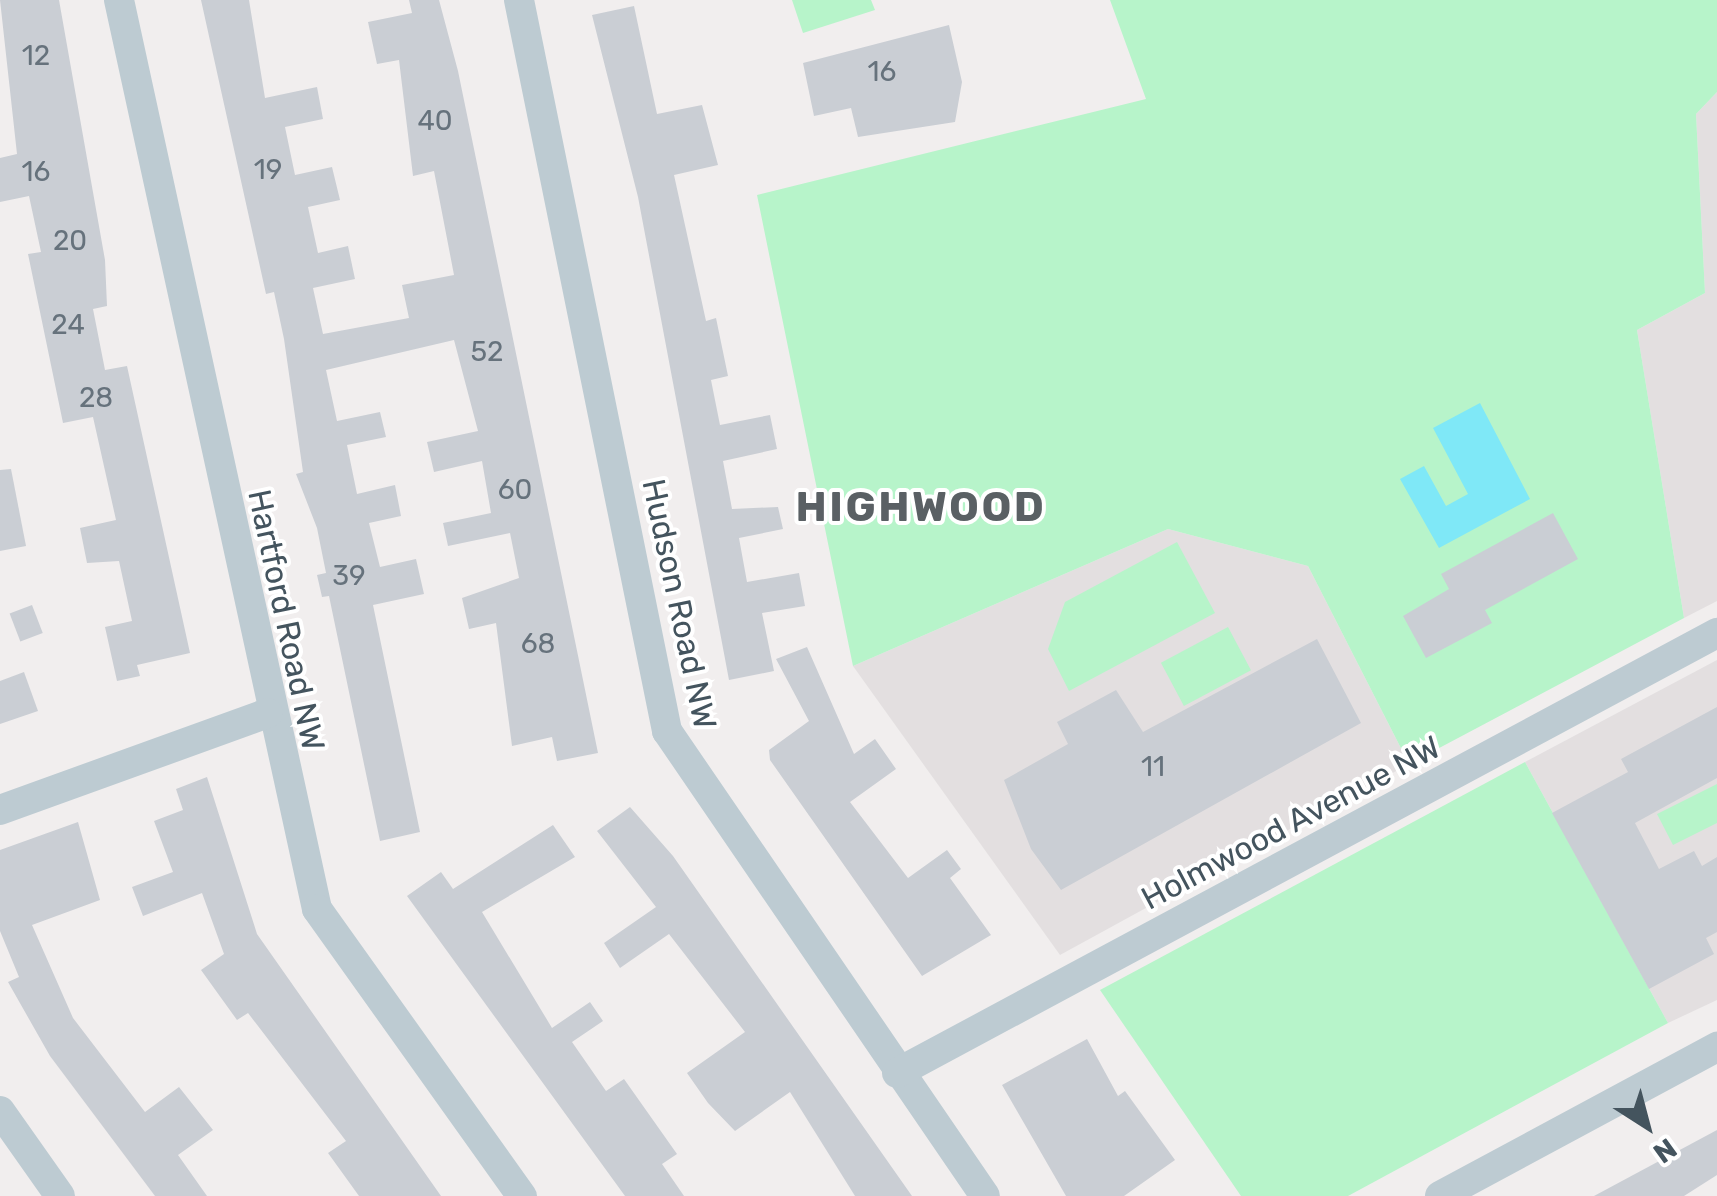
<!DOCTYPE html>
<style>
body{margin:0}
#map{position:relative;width:1717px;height:1196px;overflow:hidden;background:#f1eeee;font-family:Rubik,sans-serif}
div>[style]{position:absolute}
.education>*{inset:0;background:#e3dfe0}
.green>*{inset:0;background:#b7f4ca;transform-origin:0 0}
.water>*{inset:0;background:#7fe8f7}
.building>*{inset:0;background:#caced4;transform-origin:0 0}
.minor>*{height:30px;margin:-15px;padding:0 15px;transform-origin:15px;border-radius:15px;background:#bdcbd2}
span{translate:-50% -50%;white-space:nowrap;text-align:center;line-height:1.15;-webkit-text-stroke:8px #fff;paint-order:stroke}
.number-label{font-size:28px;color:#66727c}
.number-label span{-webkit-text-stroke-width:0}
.street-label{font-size:32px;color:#44545e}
.district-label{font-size:42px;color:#5a6064;font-weight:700;letter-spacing:2.5px}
.north{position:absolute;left:1597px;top:1076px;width:100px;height:100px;-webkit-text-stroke:8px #fff;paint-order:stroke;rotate:144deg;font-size:28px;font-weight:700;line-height:40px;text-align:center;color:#44545e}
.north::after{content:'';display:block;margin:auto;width:35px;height:45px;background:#44545e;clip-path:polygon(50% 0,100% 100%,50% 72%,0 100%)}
</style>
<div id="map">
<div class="education">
<i style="clip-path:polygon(1717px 92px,1717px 601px,1684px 618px,1637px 330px,1705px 293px,1696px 114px)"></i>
<i style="clip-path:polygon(1168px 529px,1308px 566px,1409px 764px,1060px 955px,853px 666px)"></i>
<i style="clip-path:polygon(1717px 660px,1717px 1000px,1668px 1023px,1525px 762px)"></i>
</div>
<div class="green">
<i style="clip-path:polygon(792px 0,871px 0,875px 10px,803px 33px)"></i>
<i style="clip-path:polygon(1110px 0,1717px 0,1717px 92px,1696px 114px,1705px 293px,1637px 330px,1684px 618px,1409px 764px,1308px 566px,1168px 529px,853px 666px,757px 195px,1146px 99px)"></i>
<i style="clip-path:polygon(1177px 542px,1215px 613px,1069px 691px,1048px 649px,1065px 602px)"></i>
<i style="left:1228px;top:627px;width:49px;height:76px;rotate:62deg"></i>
<i style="clip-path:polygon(1525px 762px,1668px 1023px,1348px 1196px,1241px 1196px,1100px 990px)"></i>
<i style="clip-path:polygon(1717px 784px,1717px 823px,1673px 845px,1657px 814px)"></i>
</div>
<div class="water">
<i style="clip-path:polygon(1480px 403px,1530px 499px,1439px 548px,1400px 479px,1424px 466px,1446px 506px,1468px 494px,1433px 428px)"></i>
</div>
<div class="building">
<i style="clip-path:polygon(0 0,59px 0,105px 260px,107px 306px,93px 309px,105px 370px,127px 366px,190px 653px,137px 665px,140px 676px,117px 681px,105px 627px,132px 621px,119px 561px,87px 563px,80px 528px,116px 520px,93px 417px,63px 423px,28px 254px,41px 252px,29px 196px,0 202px,0 158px,17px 154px)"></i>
<i style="clip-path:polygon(201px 0,249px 0,265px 98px,317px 87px,323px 119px,285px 127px,295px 175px,332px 167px,340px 200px,308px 207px,318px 253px,348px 246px,355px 279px,313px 288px,323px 334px,409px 318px,402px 285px,454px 275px,434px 171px,413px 176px,399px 60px,377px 64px,368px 22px,412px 13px,409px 0,439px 0,458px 71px,598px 753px,557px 761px,552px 737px,512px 746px,496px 623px,469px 629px,462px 598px,519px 578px,510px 533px,448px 546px,443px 523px,491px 513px,482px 461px,434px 472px,427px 442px,478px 431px,454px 340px,326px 370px,337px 421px,380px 412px,386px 437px,347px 445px,357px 494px,395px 485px,401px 516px,369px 523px,380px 567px,416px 559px,424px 594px,373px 605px,420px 832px,380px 841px,329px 596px,322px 597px,317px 575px,326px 573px,317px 528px,296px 474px,303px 472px,284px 339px,274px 292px,266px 294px)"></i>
<i style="clip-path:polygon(634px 6px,657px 114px,702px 105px,718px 165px,674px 175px,706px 321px,716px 318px,728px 376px,711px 380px,720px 425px,770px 415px,777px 449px,723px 461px,732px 509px,778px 507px,783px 529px,739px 538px,747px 582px,799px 573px,805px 606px,762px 613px,774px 671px,729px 680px,638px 197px,592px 15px)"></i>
<i style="clip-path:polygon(949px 25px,962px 82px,955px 122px,858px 137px,851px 108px,814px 116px,803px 63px)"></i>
<i style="clip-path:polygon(11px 469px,26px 546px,0 551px,0 470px)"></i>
<i style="clip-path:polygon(1553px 513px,1578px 559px,1485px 610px,1492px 623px,1426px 658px,1403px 616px,1449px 589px,1441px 574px)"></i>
<i style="left:32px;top:605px;width:30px;height:24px;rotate:69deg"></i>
<i style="clip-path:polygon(1317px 639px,1361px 723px,1061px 890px,1031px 849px,1004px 780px,1068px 744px,1057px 722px,1116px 690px,1143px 732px)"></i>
<i style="clip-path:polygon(807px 647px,854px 754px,875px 739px,896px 769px,850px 802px,908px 878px,947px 850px,961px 869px,950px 878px,991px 935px,922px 976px,770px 760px,769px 750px,809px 721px,776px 659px)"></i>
<i style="clip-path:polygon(24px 672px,38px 711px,0 724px,0 681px)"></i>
<i style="clip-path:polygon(1717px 707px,1717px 778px,1635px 823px,1659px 869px,1694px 851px,1702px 866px,1717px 857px,1717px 932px,1706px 938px,1714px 954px,1649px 989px,1552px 813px,1628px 772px,1621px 759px)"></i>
<i style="clip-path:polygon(207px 777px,257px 934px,441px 1196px,359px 1196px,328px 1153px,346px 1141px,248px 1013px,237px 1020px,201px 970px,224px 954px,202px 893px,143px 916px,132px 887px,173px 872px,154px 821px,183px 810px,176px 789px)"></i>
<i style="clip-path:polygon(630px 807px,673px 856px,912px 1196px,855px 1196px,790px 1092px,735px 1131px,708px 1103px,687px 1073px,745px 1032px,669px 934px,620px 968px,604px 943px,656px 907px,597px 831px)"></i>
<i style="clip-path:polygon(78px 822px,100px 900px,32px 925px,73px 1018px,145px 1112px,179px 1087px,213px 1130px,178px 1155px,207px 1196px,155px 1196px,50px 1056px,8px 982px,19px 977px,0 931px,0 850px)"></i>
<i style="clip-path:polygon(553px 825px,575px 857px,482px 912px,552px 1028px,590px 1002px,603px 1021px,572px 1042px,606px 1091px,624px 1079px,677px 1154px,662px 1164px,684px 1196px,625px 1196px,407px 896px,441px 872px,453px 889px)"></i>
<i style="clip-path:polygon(1087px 1039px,1118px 1096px,1125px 1091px,1175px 1160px,1124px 1196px,1066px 1196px,1002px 1085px)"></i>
<i style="clip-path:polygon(1717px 1130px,1717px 1175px,1684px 1196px,1594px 1196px)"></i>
</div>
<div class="minor">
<i style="left:119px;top:0;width:930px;rotate:77.71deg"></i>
<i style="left:317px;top:909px;width:353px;rotate:54.5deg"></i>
<i style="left:519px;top:0;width:746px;rotate:78.55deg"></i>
<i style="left:667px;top:731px;width:563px;rotate:55.63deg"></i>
<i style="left:0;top:810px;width:285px;rotate:-19.9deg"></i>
<i style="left:897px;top:1073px;width:931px;rotate:-28.22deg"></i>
<i style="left:0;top:1111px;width:104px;rotate:54.8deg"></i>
<i style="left:1440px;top:1196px;width:315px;rotate:-28.3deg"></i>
</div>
<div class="number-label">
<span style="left:36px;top:56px">12</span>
<span style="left:882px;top:72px">16</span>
<span style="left:435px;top:121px">40</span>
<span style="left:268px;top:170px">19</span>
<span style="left:36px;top:172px">16</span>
<span style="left:70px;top:241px">20</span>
<span style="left:68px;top:325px">24</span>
<span style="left:487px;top:352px">52</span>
<span style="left:96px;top:398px">28</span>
<span style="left:515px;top:490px">60</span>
<span style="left:349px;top:576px">39</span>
<span style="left:538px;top:644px">68</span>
<span style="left:1153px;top:767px">11</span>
</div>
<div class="street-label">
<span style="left:679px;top:604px;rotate:78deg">Hudson Road NW</span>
<span style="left:286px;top:620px;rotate:78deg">Hartford Road NW</span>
<span style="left:1291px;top:823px;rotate:-28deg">Holmwood Avenue NW</span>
</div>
<div class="district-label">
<span style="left:921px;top:507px">HIGHWOOD</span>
</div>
<div class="north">N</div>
</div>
